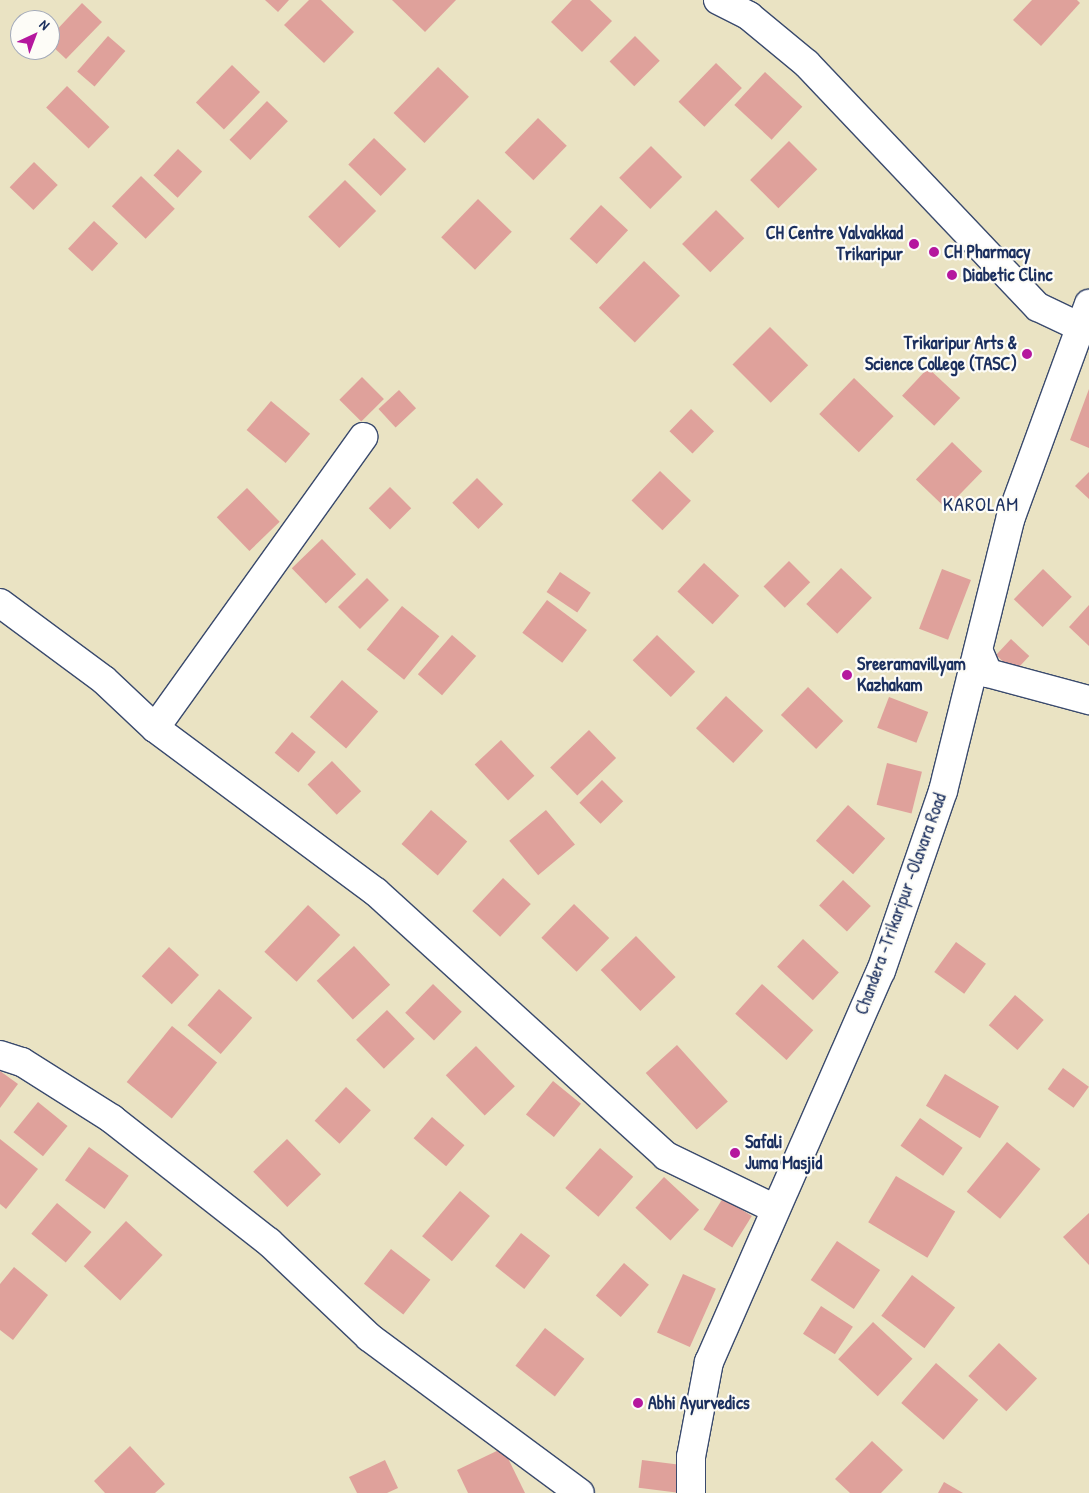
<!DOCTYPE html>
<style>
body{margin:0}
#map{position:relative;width:1089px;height:1493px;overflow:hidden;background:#eae3c3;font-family:"Patrick Hand",sans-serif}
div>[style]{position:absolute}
.building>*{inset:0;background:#dfa19b;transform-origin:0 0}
.roads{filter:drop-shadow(1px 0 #3a4a6d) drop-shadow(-1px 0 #3a4a6d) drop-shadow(0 1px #3a4a6d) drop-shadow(0 -1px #3a4a6d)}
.minor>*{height:28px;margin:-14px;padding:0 14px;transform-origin:14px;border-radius:14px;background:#fff}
.secondary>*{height:28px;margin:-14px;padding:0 14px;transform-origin:14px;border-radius:14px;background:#fff}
.dots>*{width:14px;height:14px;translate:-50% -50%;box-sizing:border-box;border:2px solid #fdfcf7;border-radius:50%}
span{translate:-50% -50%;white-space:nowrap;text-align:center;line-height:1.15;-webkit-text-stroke:4.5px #fdfcf7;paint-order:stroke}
.poi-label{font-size:18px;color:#1b2f5e;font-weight:700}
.right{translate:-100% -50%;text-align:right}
.left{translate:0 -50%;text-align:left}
.street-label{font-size:18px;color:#1b2f5e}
.quarter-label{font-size:20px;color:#1b2f5e;letter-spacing:1px}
.north{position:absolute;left:10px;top:10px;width:50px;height:50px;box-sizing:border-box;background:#fdfcf7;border:1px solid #a3aaba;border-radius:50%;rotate:43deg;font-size:14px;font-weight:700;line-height:20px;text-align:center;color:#1b2f5e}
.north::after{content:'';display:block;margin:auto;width:18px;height:22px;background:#b5179e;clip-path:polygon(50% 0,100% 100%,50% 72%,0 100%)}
</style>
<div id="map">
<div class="building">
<i style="clip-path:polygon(265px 0,289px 0,278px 12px)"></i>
<i style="clip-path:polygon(309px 0,321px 0,354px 32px,324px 63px,284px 25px)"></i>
<i style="clip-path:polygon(392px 0,456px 0,425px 32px)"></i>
<i style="clip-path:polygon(572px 0,590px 0,612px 21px,582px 52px,551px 22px)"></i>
<i style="clip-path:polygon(1032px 0,1077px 0,1080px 3px,1041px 46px,1013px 20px)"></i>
<i style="clip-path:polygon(82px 3px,102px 22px,66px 59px,50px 44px,50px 37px)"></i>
<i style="left:108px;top:36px;width:23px;height:47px;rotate:41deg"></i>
<i style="left:635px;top:36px;width:35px;height:36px;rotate:45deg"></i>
<i style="left:716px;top:63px;width:36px;height:54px;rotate:44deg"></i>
<i style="left:232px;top:65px;width:39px;height:52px;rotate:44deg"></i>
<i style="left:438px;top:67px;width:43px;height:64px;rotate:44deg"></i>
<i style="left:765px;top:72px;width:51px;height:45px;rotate:43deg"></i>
<i style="left:67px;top:86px;width:59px;height:30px;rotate:44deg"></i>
<i style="left:267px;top:101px;width:29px;height:54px;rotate:44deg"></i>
<i style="left:538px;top:118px;width:40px;height:48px;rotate:44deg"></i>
<i style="left:374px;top:138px;width:45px;height:37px;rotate:44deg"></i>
<i style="left:789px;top:141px;width:40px;height:55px;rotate:45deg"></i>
<i style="left:651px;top:146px;width:44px;height:45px;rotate:45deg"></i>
<i style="left:178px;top:149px;width:33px;height:36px;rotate:43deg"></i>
<i style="left:34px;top:162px;width:33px;height:35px;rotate:44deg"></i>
<i style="left:141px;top:176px;width:47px;height:42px;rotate:44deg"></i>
<i style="left:345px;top:180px;width:44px;height:52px;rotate:45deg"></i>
<i style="left:478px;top:199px;width:47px;height:53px;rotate:44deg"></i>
<i style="left:601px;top:205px;width:37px;height:46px;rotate:43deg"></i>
<i style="left:716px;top:210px;width:40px;height:48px;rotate:45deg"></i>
<i style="left:94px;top:221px;width:33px;height:38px;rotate:43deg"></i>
<i style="left:644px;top:261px;width:50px;height:65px;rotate:44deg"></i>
<i style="left:770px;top:327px;width:54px;height:53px;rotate:45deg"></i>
<i style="left:928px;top:368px;width:44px;height:38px;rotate:43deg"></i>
<i style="left:362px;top:377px;width:31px;height:32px;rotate:45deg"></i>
<i style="left:854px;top:378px;width:55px;height:50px;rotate:44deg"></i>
<i style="clip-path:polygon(1089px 389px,1089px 448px,1070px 440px)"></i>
<i style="left:399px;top:390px;width:25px;height:28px;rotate:47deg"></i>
<i style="left:271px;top:401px;width:51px;height:38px;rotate:40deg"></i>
<i style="left:691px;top:409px;width:32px;height:31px;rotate:44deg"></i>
<i style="left:952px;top:442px;width:42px;height:52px;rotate:44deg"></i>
<i style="left:660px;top:471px;width:43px;height:41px;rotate:44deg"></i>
<i style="clip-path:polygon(1089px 472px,1089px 499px,1075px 486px)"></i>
<i style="left:477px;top:478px;width:37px;height:35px;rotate:45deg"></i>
<i style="left:390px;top:487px;width:30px;height:30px;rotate:45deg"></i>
<i style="left:247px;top:488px;width:47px;height:42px;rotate:46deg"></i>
<i style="left:322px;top:539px;width:49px;height:42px;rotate:46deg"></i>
<i style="left:789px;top:561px;width:30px;height:36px;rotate:45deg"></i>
<i style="left:704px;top:563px;width:48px;height:39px;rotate:43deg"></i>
<i style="left:841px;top:568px;width:43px;height:50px;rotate:44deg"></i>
<i style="left:942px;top:569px;width:31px;height:64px;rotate:21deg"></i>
<i style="left:1043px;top:569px;width:40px;height:42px;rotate:44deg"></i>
<i style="left:560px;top:572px;width:37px;height:24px;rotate:34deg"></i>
<i style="left:367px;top:578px;width:31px;height:41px;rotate:45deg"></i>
<i style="left:547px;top:600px;width:50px;height:41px;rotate:37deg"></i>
<i style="clip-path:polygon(1089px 605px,1089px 646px,1069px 627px)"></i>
<i style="left:402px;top:606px;width:48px;height:56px;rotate:39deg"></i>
<i style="left:452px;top:635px;width:32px;height:52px;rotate:41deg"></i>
<i style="left:657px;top:635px;width:53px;height:35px;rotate:44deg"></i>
<i style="left:1011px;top:639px;width:25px;height:22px;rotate:43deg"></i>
<i style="left:342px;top:680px;width:48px;height:49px;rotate:41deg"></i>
<i style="left:808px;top:687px;width:49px;height:39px;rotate:44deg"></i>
<i style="left:726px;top:696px;width:51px;height:44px;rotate:43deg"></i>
<i style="left:889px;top:697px;width:42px;height:33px;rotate:21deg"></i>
<i style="left:589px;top:730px;width:39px;height:54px;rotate:46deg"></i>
<i style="left:292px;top:732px;width:31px;height:27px;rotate:40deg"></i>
<i style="left:501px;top:740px;width:49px;height:36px;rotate:47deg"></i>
<i style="left:332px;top:761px;width:42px;height:34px;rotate:46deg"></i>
<i style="left:887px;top:763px;width:36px;height:43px;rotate:14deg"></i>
<i style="left:602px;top:780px;width:30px;height:32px;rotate:45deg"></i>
<i style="left:848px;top:805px;width:50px;height:48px;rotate:42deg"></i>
<i style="left:431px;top:810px;width:48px;height:45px;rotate:41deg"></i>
<i style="left:546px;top:810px;width:45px;height:48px;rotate:50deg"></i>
<i style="left:503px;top:878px;width:38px;height:45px;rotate:43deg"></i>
<i style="left:843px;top:880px;width:38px;height:35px;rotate:43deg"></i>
<i style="left:574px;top:904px;width:49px;height:47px;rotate:44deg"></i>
<i style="left:308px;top:905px;width:44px;height:64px;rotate:43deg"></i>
<i style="left:636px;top:936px;width:57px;height:49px;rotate:46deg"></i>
<i style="left:803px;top:939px;width:49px;height:38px;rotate:43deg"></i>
<i style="left:956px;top:942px;width:37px;height:37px;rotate:36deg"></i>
<i style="left:354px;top:946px;width:53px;height:51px;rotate:47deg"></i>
<i style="left:169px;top:947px;width:41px;height:40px;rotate:43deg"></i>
<i style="left:433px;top:984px;width:40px;height:40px;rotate:44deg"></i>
<i style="left:762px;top:984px;width:69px;height:40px;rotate:42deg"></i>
<i style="left:219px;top:989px;width:44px;height:48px;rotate:41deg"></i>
<i style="left:1015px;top:995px;width:38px;height:40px;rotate:41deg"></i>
<i style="left:387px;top:1010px;width:40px;height:43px;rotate:46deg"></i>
<i style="left:172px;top:1026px;width:58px;height:72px;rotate:39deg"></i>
<i style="left:677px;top:1045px;width:76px;height:42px;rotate:48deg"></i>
<i style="left:476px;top:1046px;width:56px;height:42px;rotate:46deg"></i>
<i style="left:1063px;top:1068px;width:32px;height:26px;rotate:36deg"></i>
<i style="clip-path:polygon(0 1071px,18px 1084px,0 1108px)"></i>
<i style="left:945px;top:1074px;width:63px;height:37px;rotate:31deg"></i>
<i style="left:553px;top:1081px;width:36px;height:43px;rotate:39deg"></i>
<i style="left:346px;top:1087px;width:34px;height:46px;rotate:43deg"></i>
<i style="left:38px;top:1102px;width:38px;height:39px;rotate:39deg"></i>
<i style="left:432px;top:1117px;width:43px;height:28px;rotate:41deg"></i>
<i style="left:920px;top:1118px;width:52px;height:34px;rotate:35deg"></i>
<i style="clip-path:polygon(0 1139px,38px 1169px,6px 1209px,0 1204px)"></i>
<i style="left:287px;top:1139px;width:49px;height:47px;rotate:46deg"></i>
<i style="left:1007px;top:1142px;width:43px;height:64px;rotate:39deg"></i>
<i style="left:89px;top:1147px;width:49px;height:41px;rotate:36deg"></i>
<i style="left:600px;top:1148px;width:44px;height:53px;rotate:41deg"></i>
<i style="left:896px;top:1176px;width:69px;height:54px;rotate:31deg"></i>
<i style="left:664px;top:1177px;width:48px;height:42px;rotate:43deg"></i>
<i style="left:460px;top:1191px;width:39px;height:59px;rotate:40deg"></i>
<i style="left:723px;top:1198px;width:34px;height:37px;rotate:32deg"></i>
<i style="left:57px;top:1203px;width:45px;height:40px;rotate:40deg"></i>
<i style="clip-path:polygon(1089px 1213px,1089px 1265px,1063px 1237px)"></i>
<i style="left:126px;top:1221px;width:50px;height:62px;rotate:43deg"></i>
<i style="left:521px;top:1233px;width:37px;height:42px;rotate:38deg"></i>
<i style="left:837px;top:1241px;width:52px;height:47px;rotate:34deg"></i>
<i style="left:391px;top:1249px;width:50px;height:44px;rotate:38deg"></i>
<i style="left:624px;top:1263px;width:33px;height:43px;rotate:41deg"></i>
<i style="clip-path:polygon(14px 1267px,48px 1295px,13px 1340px,0 1330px,0 1284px)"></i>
<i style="left:683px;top:1274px;width:36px;height:64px;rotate:24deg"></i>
<i style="left:912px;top:1275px;width:54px;height:51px;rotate:37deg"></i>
<i style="left:821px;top:1306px;width:38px;height:33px;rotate:33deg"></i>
<i style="left:873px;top:1322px;width:54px;height:51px;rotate:43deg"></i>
<i style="left:545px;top:1328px;width:50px;height:48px;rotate:38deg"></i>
<i style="left:999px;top:1343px;width:52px;height:45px;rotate:43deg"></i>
<i style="left:936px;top:1363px;width:56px;height:53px;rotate:41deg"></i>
<i style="clip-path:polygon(872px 1441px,903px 1470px,881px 1493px,850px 1493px,835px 1479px)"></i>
<i style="clip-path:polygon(130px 1446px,165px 1484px,155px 1493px,105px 1493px,94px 1481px)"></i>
<i style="clip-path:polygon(503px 1448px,525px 1493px,468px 1493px,457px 1470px)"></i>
<i style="clip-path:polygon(385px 1460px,398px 1488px,387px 1493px,357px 1493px,349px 1477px)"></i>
<i style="left:642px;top:1460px;width:38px;height:28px;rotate:7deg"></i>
<i style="clip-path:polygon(944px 1482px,963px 1493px,938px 1493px)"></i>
</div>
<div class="roads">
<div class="minor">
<i style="left:0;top:603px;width:129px;rotate:36.5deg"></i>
<i style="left:104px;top:680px;width:70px;rotate:43.3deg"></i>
<i style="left:155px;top:728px;width:275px;rotate:36.6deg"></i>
<i style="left:376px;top:892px;width:392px;rotate:42.3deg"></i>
<i style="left:666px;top:1156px;width:121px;rotate:25.9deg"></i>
<i style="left:979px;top:652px;width:23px;rotate:67deg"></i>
<i style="left:988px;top:673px;width:105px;rotate:15deg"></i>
<i style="left:155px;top:728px;width:358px;rotate:-54.4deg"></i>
<i style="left:0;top:1055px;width:23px;rotate:18deg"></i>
<i style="left:22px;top:1062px;width:107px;rotate:32.3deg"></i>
<i style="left:112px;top:1119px;width:199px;rotate:38.1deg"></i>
<i style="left:269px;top:1242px;width:138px;rotate:43.5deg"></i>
<i style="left:369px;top:1337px;width:262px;rotate:36.5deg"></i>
</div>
<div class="secondary">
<i style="left:718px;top:0;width:35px;rotate:27deg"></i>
<i style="left:749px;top:16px;width:75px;rotate:39.6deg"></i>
<i style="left:807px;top:64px;width:335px;rotate:46.5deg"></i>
<i style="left:1038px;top:307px;width:44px;rotate:25.4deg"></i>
<i style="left:691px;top:1493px;width:36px;rotate:-90deg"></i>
<i style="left:691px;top:1457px;width:97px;rotate:-79.3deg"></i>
<i style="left:709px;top:1362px;width:427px;rotate:-66.3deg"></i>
<i style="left:881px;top:971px;width:190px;rotate:-71deg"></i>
<i style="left:943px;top:791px;width:282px;rotate:-76.1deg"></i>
<i style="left:1011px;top:517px;width:227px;rotate:-69.9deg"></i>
</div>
</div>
<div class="dots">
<i style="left:914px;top:244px;background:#b5179e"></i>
<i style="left:934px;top:252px;background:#b5179e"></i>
<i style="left:952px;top:275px;background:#b5179e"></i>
<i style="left:1027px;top:354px;background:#b5179e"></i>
<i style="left:847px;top:675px;background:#b5179e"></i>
<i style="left:735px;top:1153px;background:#b5179e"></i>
<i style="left:638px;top:1403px;background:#b5179e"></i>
</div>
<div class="poi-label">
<span class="right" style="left:903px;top:244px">CH Centre Valvakkad<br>Trikaripur</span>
<span class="left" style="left:944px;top:252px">CH Pharmacy</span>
<span class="left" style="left:963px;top:275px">Diabetic Clinc</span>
<span class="right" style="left:1017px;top:354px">Trikaripur Arts &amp;<br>Science College (TASC)</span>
<span class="left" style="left:857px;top:675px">Sreeramavillyam<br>Kazhakam</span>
<span class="left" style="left:745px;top:1153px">Safali<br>Juma Masjid</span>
<span class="left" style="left:648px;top:1403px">Abhi Ayurvedics</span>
</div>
<div class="street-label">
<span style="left:901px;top:904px;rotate:-70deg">Chandera -Trikaripur -Olavara Road</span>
</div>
<div class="quarter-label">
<span style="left:981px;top:503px">KAROLAM</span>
</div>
<div class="north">N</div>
</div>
